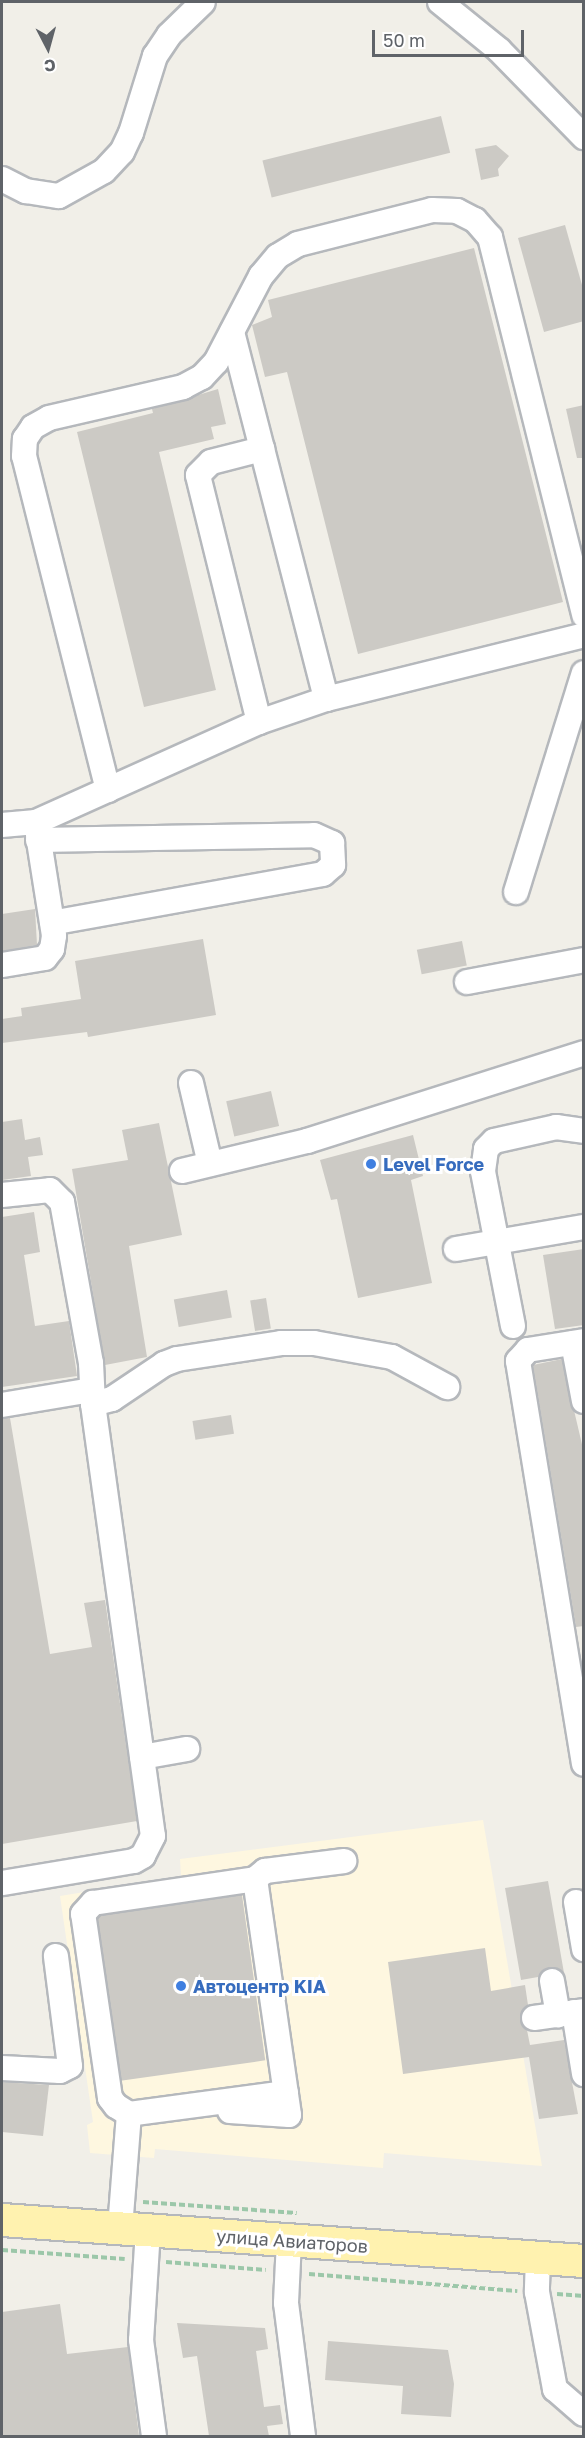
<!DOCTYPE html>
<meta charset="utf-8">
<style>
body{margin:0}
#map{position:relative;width:585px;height:2438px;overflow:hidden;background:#f1efe8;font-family:"Golos Text",sans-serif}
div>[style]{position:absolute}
.commercial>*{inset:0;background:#fef7e0}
.building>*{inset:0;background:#cccac5;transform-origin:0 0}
.path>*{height:4px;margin-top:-2px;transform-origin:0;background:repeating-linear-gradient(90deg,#9cc7a9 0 6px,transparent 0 9px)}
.roads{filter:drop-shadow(2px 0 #b5b8bc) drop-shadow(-2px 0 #b5b8bc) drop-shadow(0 2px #b5b8bc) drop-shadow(0 -2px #b5b8bc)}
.minor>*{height:24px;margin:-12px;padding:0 12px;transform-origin:12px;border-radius:12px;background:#fff}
.major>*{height:32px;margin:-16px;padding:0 16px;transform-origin:16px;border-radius:16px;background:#fff2af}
.dots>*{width:16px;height:16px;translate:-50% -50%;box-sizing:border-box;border:3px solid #fff;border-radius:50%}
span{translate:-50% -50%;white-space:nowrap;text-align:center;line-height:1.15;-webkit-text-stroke:6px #fff;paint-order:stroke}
.shop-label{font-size:18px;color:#366cbe;font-weight:700}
.left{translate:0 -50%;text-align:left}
.street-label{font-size:18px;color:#5f6368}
.frame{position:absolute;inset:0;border:3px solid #5f6368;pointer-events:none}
.north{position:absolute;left:18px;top:18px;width:60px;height:60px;-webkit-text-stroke:4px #fff;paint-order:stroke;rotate:174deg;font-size:16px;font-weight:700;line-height:24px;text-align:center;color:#5f6368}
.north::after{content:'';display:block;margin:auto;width:21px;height:27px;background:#5f6368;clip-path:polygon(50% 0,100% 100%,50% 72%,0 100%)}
.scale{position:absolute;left:372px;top:30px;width:152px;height:27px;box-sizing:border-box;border:3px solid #5f6368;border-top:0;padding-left:8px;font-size:18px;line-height:21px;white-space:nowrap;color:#5f6368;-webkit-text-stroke:4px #fff;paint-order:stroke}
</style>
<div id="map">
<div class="commercial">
<i style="clip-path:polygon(483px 1820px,542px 2166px,384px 2153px,383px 2168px,155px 2149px,154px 2158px,90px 2153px,87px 2125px,93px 2122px,60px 1896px,181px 1876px,180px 1859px)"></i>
</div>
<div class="building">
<i style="left:441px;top:116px;width:38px;height:184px;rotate:76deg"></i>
<i style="clip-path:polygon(496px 145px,509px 156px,498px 169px,499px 176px,481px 180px,475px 149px)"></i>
<i style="clip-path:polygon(565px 225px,584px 292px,584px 321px,544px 332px,518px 238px)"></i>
<i style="clip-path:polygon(474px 248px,563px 602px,358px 654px,287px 372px,265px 377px,252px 325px,272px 317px,268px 300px)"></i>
<i style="clip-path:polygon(218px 389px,226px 424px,211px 427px,214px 439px,159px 452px,216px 690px,144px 707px,77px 432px,153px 413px,152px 409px)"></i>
<i style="clip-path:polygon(584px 405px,584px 458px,577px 458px,566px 409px)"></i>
<i style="clip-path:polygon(35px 909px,37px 945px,2px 951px,2px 914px)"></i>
<i style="clip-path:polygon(203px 939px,216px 1015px,88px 1037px,87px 1032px,2px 1043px,2px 1019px,22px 1016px,21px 1008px,81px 999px,75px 961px)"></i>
<i style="left:462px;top:941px;width:25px;height:46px;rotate:79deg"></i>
<i style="left:271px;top:1091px;width:36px;height:46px;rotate:77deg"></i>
<i style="clip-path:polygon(22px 1119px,25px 1140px,40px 1137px,43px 1155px,28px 1157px,31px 1176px,2px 1180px,2px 1122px)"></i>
<i style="clip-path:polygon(159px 1123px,182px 1235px,129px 1246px,147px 1357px,105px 1365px,72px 1169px,128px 1160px,122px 1130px)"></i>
<i style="clip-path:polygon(413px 1135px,423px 1176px,411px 1180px,432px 1283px,358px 1298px,337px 1199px,331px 1200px,320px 1160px)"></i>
<i style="clip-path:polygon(34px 1212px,40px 1252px,24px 1255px,35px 1326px,69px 1321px,77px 1376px,2px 1387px,2px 1217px)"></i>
<i style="clip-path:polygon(584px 1249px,584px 1325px,555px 1329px,543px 1255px)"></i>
<i style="left:227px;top:1290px;width:28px;height:54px;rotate:80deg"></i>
<i style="left:266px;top:1298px;width:31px;height:16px;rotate:81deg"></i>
<i style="clip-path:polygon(562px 1359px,584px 1453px,584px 1626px,576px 1627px,533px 1365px)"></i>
<i style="left:231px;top:1415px;width:19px;height:39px;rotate:81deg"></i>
<i style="clip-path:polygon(10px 1418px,50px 1654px,92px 1647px,84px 1603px,105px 1600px,137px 1821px,2px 1844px,2px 1419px)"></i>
<i style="clip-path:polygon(548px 1881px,564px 1973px,550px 1967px,538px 1977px,521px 1980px,505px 1888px)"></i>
<i style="left:242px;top:1895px;width:167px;height:146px;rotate:82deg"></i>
<i style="clip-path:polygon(485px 1948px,491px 1991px,525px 1985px,528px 2005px,520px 2019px,527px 2030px,530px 2045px,564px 2040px,578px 2114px,539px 2119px,529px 2057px,403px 2074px,388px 1962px)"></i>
<i style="clip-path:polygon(2px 2082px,49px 2085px,43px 2136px,2px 2132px)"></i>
<i style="clip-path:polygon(60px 2304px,67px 2354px,128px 2347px,139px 2436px,2px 2436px,2px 2312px)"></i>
<i style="clip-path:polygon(177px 2323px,265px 2328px,268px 2349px,256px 2351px,264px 2407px,280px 2405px,283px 2424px,267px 2426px,269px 2436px,209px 2436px,197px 2356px,183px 2358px)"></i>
<i style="clip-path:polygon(328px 2341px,448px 2350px,454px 2384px,451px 2417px,401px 2414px,403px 2386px,325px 2380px)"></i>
</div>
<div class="path">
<i style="left:143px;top:2202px;width:154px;rotate:4.1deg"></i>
<i style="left:2px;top:2250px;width:123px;rotate:4.2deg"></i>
<i style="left:166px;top:2262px;width:100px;rotate:4.6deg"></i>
<i style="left:309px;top:2274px;width:209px;rotate:4.7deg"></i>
<i style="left:557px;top:2294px;width:27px;rotate:4deg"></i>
</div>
<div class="roads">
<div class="minor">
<i style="left:440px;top:2px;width:76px;rotate:39.1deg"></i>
<i style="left:499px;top:50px;width:122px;rotate:45.7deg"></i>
<i style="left:2px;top:179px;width:27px;rotate:27deg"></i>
<i style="left:26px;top:191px;width:33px;rotate:9deg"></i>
<i style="left:59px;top:196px;width:51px;rotate:-29.1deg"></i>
<i style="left:104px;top:171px;width:26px;rotate:-47deg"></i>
<i style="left:122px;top:152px;width:21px;rotate:-65deg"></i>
<i style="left:131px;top:133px;width:81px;rotate:-72.7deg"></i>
<i style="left:155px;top:56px;width:25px;rotate:-56deg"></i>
<i style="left:169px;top:35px;width:47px;rotate:-44.1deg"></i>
<i style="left:232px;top:332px;width:379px;rotate:75.6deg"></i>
<i style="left:259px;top:722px;width:254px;rotate:-103.9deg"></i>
<i style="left:198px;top:475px;width:18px;rotate:-45deg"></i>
<i style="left:211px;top:462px;width:53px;rotate:-14.3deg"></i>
<i style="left:108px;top:790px;width:344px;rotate:-104.1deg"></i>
<i style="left:24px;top:456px;width:17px;rotate:-87deg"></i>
<i style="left:25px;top:439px;width:14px;rotate:-56deg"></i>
<i style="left:33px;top:427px;width:18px;rotate:-29deg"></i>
<i style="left:49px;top:418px;width:138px;rotate:-13deg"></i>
<i style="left:183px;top:387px;width:21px;rotate:-28deg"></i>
<i style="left:202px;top:377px;width:21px;rotate:-47deg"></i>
<i style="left:216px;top:362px;width:97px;rotate:-62.4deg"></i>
<i style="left:261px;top:276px;width:26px;rotate:-50deg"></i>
<i style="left:278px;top:256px;width:23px;rotate:-31deg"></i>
<i style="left:298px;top:244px;width:138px;rotate:-14.2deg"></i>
<i style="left:432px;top:210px;width:25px;rotate:2deg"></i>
<i style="left:457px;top:211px;width:20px;rotate:27deg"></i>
<i style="left:475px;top:220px;width:23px;rotate:49deg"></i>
<i style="left:490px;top:237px;width:390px;rotate:76deg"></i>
<i style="left:36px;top:822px;width:244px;rotate:-24.2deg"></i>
<i style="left:259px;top:722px;width:71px;rotate:-18.9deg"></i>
<i style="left:326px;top:699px;width:266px;rotate:-13.9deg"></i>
<i style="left:2px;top:825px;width:34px;rotate:-5deg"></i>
<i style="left:36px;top:822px;width:115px;rotate:81deg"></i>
<i style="left:54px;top:936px;width:13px;rotate:99deg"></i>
<i style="left:52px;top:949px;width:11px;rotate:128deg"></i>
<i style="left:45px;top:958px;width:44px;rotate:170.8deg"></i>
<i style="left:38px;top:840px;width:276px;rotate:-1deg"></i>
<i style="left:314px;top:835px;width:20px;rotate:24deg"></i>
<i style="left:332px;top:843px;width:22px;rotate:87deg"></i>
<i style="left:333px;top:865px;width:13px;rotate:138deg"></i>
<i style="left:323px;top:874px;width:275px;rotate:169.8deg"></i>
<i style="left:516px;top:892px;width:229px;rotate:-72.8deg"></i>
<i style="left:467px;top:982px;width:119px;rotate:-10.6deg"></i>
<i style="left:191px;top:1083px;width:83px;rotate:76.8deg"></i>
<i style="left:182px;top:1171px;width:129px;rotate:-13.5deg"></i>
<i style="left:307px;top:1141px;width:291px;rotate:-17.6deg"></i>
<i style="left:2px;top:1195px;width:48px;rotate:-5.9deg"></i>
<i style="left:50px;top:1190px;width:17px;rotate:45deg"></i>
<i style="left:62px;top:1202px;width:164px;rotate:79.8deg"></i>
<i style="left:91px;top:1363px;width:41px;rotate:87.2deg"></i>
<i style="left:93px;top:1404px;width:436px;rotate:82.1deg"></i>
<i style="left:153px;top:1836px;width:22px;rotate:117deg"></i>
<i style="left:143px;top:1856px;width:10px;rotate:151deg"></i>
<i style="left:134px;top:1861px;width:134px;rotate:170.5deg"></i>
<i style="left:456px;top:1249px;width:130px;rotate:-9.8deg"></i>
<i style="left:513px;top:1326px;width:158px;rotate:-101deg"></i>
<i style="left:483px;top:1171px;width:22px;rotate:-82deg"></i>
<i style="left:486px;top:1149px;width:11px;rotate:-45deg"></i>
<i style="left:494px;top:1141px;width:64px;rotate:-12.7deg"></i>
<i style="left:556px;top:1127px;width:28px;rotate:8deg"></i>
<i style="left:584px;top:1341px;width:57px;rotate:170.9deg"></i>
<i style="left:528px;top:1350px;width:15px;rotate:132deg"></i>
<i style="left:518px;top:1361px;width:408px;rotate:80.7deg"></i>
<i style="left:573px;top:1343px;width:59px;rotate:79.3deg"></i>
<i style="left:93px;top:1404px;width:20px;rotate:-15deg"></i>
<i style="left:112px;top:1399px;width:63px;rotate:-33.9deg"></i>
<i style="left:164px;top:1364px;width:14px;rotate:-21deg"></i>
<i style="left:177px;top:1359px;width:105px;rotate:-8.7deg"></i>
<i style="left:281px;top:1343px;width:33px"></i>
<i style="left:314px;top:1343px;width:79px;rotate:10.2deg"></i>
<i style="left:392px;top:1357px;width:63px;rotate:28.6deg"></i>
<i style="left:2px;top:1405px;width:91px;rotate:-9.5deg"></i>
<i style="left:142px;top:1757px;width:46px;rotate:-10.1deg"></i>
<i style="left:576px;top:1902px;width:48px;rotate:80.3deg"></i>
<i style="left:552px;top:1981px;width:35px;rotate:80deg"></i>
<i style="left:574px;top:2012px;width:63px;rotate:80.8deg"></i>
<i style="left:534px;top:2018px;width:50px;rotate:-8deg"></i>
<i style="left:2px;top:2068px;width:58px;rotate:3deg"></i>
<i style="left:60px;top:2071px;width:11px;rotate:-27deg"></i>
<i style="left:70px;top:2066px;width:111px;rotate:-97.3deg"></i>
<i style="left:286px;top:2093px;width:158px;rotate:172.4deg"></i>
<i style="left:129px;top:2114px;width:15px;rotate:-148deg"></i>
<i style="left:116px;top:2106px;width:10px;rotate:-127deg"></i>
<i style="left:110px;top:2098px;width:186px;rotate:-98.3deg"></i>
<i style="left:83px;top:1914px;width:15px;rotate:-48deg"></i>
<i style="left:93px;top:1903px;width:164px;rotate:-8.4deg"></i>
<i style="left:255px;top:1879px;width:13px;rotate:-39deg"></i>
<i style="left:265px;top:1871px;width:80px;rotate:-7.2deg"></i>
<i style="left:230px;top:2111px;width:59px;rotate:3.9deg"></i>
<i style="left:289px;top:2115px;width:238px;rotate:-98.2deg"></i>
<i style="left:120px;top:2228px;width:114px;rotate:-85.5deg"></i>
<i style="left:148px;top:2230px;width:110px;rotate:93.6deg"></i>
<i style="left:141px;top:2340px;width:97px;rotate:82.3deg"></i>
<i style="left:289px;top:2241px;width:62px;rotate:92.8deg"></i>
<i style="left:286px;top:2303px;width:134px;rotate:82.7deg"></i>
<i style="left:538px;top:2258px;width:34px;rotate:92deg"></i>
<i style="left:537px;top:2292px;width:99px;rotate:79.5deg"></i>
<i style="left:555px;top:2389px;width:38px;rotate:41deg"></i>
</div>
<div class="major">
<i style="left:2px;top:2220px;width:583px;rotate:4.03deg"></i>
</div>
</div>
<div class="dots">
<i style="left:371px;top:1164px;background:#3f7fe0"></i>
<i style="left:181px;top:1986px;background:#3f7fe0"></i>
</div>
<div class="shop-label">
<span class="left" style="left:383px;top:1164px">Level Force</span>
<span class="left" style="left:193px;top:1986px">Автоцентр KIA</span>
</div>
<div class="street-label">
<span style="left:292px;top:2241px;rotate:4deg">улица Авиаторов</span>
</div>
<div class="frame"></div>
<div class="north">С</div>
<div class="scale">50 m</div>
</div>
